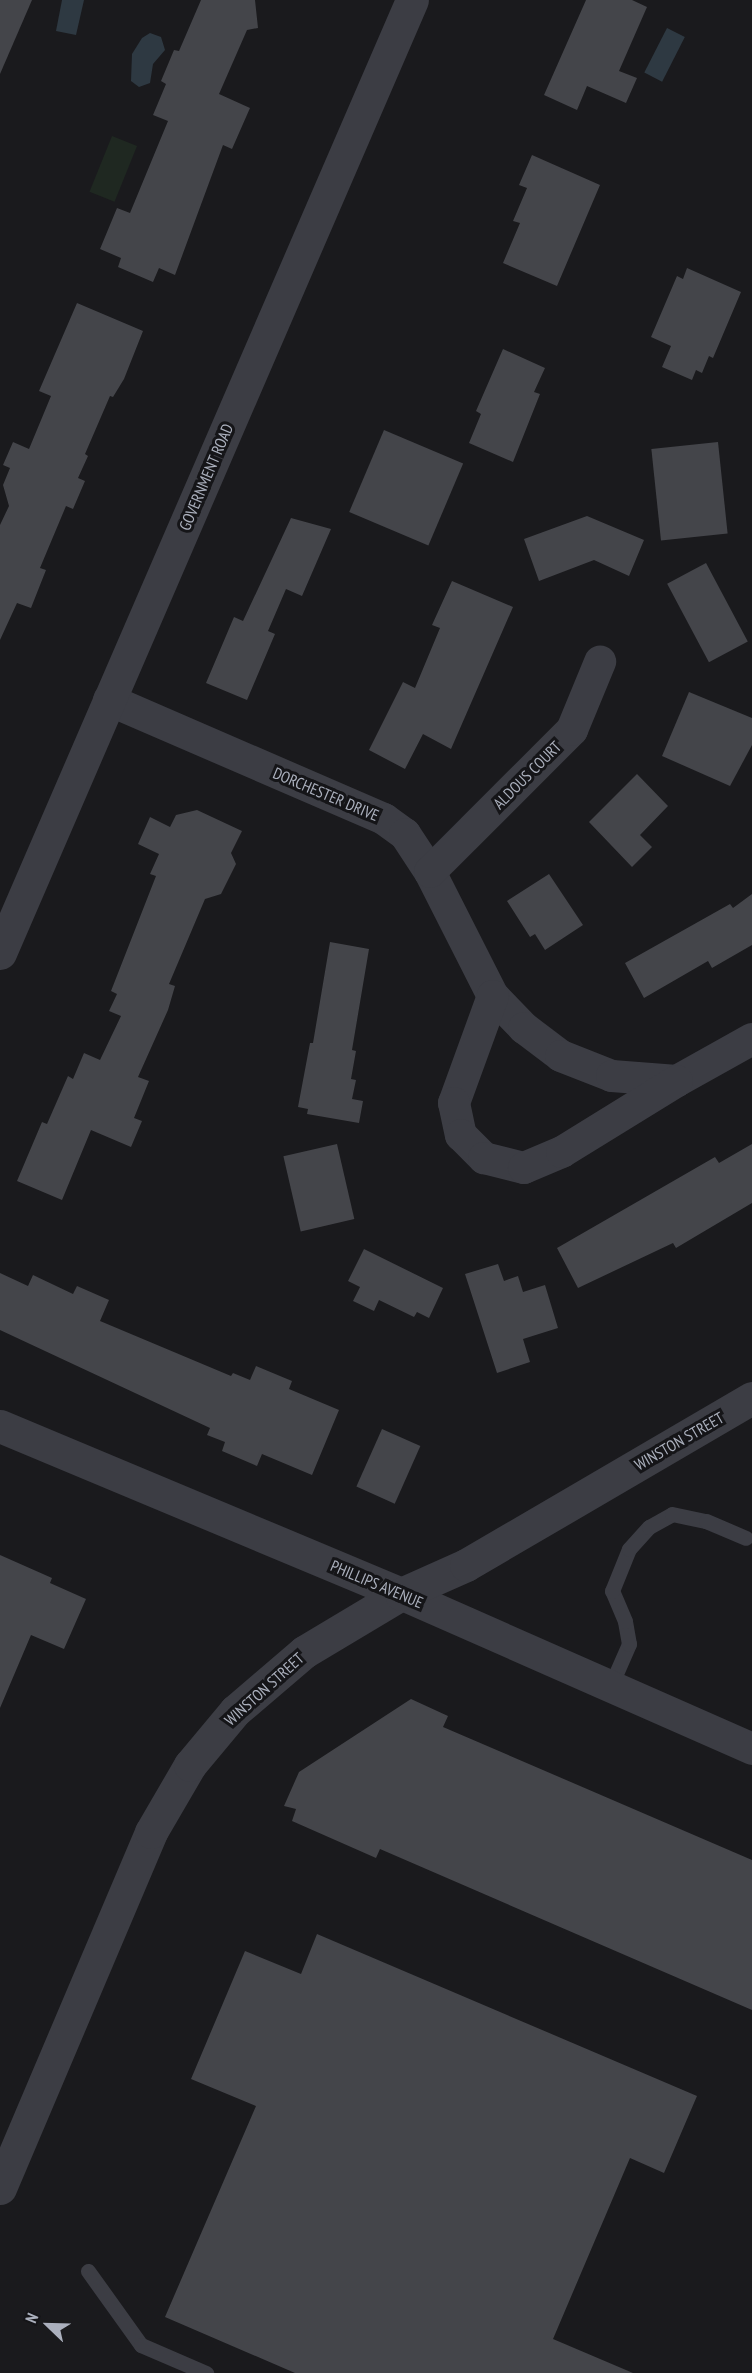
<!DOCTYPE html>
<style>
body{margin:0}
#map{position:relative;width:752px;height:2373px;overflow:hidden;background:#1a1a1d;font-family:"PT Sans Narrow",sans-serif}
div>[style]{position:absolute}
.green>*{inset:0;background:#1f2821;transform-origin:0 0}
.water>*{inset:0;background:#2e3942;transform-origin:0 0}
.building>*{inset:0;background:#44454a;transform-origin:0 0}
.service>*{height:15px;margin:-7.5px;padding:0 7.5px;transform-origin:7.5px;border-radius:7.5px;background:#3c3d44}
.minor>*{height:32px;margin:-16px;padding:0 16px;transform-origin:16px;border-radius:16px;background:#3c3d44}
.tertiary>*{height:33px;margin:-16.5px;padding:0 16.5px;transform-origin:16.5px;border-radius:16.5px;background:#3c3d44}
span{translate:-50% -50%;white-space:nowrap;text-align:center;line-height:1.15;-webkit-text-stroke:6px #151518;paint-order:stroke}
.street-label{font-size:16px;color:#abb0bd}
.north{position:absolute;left:18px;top:2295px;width:60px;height:60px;-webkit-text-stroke:4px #151518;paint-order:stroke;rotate:293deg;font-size:16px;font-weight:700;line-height:24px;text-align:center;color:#abb0bd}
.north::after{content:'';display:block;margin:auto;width:21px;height:27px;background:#abb0bd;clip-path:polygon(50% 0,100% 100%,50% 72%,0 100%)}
</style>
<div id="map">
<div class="green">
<i style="left:112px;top:136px;width:27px;height:60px;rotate:22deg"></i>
</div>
<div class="water">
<i style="clip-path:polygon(62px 0,84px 0,76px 35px,56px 31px)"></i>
<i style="left:667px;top:28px;width:20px;height:50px;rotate:27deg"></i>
<i style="clip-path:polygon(150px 33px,161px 37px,165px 50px,153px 64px,150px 83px,139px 87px,131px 81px,132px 54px,142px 38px)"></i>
</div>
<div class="building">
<i style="clip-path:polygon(0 0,32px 0,0 74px)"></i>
<i style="clip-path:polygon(201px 0,255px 0,258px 28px,247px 30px,219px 94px,250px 108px,232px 149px,223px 145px,175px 275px,159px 268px,153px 282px,118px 267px,121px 258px,100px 249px,117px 208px,130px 213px,168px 121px,153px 115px,166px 84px,161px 81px,174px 50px,179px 51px)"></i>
<i style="clip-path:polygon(586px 0,632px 0,647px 7px,619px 71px,637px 78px,626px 103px,587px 86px,577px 110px,544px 95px)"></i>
<i style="clip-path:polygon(532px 155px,600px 185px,557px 286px,503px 263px,520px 223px,513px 221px,527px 188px,519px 185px)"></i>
<i style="clip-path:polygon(687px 268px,741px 292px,713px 358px,709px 356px,702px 373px,696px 370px,692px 380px,662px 367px,671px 346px,651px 337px,677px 276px,683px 279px)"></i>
<i style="clip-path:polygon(77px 303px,143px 331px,124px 379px,113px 397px,110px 396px,85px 454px,88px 456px,78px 478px,85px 481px,73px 509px,66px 506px,40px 568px,46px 570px,31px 608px,17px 603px,0 640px,0 525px,9px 506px,3px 485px,10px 468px,3px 465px,13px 442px,29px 449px,51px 396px,39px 391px)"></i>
<i style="clip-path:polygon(503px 349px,545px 368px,534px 392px,540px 394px,513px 462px,469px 443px,481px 414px,476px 411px)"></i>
<i style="left:384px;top:430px;width:86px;height:89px;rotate:23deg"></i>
<i style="left:718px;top:442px;width:92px;height:67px;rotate:84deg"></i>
<i style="clip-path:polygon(587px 516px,644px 540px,629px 576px,594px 560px,539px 581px,524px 539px)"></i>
<i style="clip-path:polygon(291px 518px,331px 529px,302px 596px,286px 589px,268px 631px,275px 634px,247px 700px,206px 683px,234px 617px,243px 621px)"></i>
<i style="left:706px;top:563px;width:89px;height:44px;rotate:62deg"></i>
<i style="clip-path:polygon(452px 581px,513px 607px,451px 749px,423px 734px,405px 769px,369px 750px,403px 682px,415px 688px,440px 628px,432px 625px)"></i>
<i style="clip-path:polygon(689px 692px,752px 718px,752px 745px,730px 786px,662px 756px)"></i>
<i style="clip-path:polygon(637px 774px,668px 806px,640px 835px,652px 847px,632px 867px,589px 822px)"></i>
<i style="clip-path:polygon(197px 810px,242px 831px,231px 853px,236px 864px,221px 894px,205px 899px,169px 984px,175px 986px,168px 1010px,138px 1077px,149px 1081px,134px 1118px,142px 1121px,131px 1147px,91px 1130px,62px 1200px,17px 1181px,42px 1122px,47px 1124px,68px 1076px,73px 1079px,84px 1053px,100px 1060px,121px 1016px,109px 1011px,117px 994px,111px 991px,156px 876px,150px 874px,159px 854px,138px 844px,150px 817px,170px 827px,176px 815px)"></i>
<i style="clip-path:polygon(549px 874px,583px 925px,545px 950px,535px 934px,530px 937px,507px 901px)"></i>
<i style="clip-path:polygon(752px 894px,752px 945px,712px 968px,708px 961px,644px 998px,625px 963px,730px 904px,733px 908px)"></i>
<i style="clip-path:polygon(330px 942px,369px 949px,352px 1050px,356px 1051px,351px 1079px,356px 1080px,352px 1099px,363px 1101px,359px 1123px,307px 1114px,308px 1109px,298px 1107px,310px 1043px,313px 1043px)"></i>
<i style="left:337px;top:1144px;width:77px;height:55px;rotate:77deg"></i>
<i style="clip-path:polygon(752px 1144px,752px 1203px,676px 1248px,673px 1243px,578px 1288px,557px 1248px,715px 1157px,719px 1163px)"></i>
<i style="clip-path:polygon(364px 1249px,443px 1288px,429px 1318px,417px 1312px,414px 1317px,379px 1300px,374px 1311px,353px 1301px,360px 1287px,348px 1281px)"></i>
<i style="clip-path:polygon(498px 1264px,504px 1281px,518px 1276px,523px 1292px,545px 1285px,558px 1328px,523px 1339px,530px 1362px,497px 1373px,465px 1274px)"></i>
<i style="clip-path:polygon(0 1273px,28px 1286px,33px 1275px,73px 1294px,77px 1286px,109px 1300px,100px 1321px,231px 1376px,233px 1373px,250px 1380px,256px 1366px,292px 1381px,289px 1389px,339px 1410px,312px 1475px,262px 1454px,257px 1466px,222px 1451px,225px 1442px,207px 1435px,210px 1428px,0 1330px)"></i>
<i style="left:382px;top:1429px;width:42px;height:63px;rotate:24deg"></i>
<i style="clip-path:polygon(0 1555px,52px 1578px,50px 1583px,86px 1599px,64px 1649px,31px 1635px,0 1708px)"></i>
<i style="clip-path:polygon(411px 1699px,448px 1716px,443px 1727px,752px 1860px,752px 2010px,380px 1849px,376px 1858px,292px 1821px,296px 1809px,284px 1806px,299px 1772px)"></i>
<i style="clip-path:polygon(317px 1934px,697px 2096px,664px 2173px,630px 2158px,553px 2339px,633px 2373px,295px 2373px,165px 2317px,256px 2106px,191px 2079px,245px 1951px,301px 1974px)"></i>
</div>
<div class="service">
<i style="left:611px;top:1685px;width:45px;rotate:-66.3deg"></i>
<i style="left:629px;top:1644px;width:23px;rotate:-100deg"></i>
<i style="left:625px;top:1621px;width:33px;rotate:-113deg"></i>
<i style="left:612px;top:1591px;width:45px;rotate:-68deg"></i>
<i style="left:629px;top:1549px;width:30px;rotate:-48deg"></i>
<i style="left:649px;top:1527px;width:26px;rotate:-29deg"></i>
<i style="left:672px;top:1514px;width:35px;rotate:12deg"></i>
<i style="left:706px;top:1521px;width:43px;rotate:23deg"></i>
<i style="left:88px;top:2271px;width:91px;rotate:54.4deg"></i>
<i style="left:141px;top:2345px;width:71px;rotate:23.3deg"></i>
</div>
<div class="minor">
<i style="left:109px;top:700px;width:300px;rotate:23.4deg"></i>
<i style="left:384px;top:819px;width:26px;rotate:36deg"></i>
<i style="left:405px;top:834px;width:45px;rotate:56.7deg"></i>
<i style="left:430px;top:872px;width:139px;rotate:63.1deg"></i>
<i style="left:493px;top:996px;width:45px;rotate:45.9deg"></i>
<i style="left:524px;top:1028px;width:46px;rotate:37.1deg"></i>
<i style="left:561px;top:1056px;width:55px;rotate:21.4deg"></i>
<i style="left:612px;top:1076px;width:65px;rotate:4.4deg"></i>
<i style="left:677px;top:1081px;width:86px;rotate:-29.2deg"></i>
<i style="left:430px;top:872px;width:201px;rotate:-45deg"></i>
<i style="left:572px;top:730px;width:74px;rotate:-67.6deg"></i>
<i style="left:493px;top:996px;width:114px;rotate:110deg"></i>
<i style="left:454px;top:1103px;width:33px;rotate:78deg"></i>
<i style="left:461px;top:1135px;width:33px;rotate:45deg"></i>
<i style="left:484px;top:1158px;width:41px;rotate:14deg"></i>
<i style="left:524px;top:1168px;width:41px;rotate:-22.8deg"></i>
<i style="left:562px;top:1152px;width:135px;rotate:-31.7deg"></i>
<i style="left:401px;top:1594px;width:384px;rotate:23.8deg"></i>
</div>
<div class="tertiary">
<i style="left:0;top:953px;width:1038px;rotate:-66.62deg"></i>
<i style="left:0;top:1426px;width:435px;rotate:22.7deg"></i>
<i style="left:0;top:2188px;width:387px;rotate:-67deg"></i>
<i style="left:151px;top:1832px;width:78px;rotate:-59.8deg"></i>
<i style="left:190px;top:1765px;width:70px;rotate:-50.2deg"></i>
<i style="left:235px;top:1711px;width:91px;rotate:-40.5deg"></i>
<i style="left:304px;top:1652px;width:113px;rotate:-30.9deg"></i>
<i style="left:401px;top:1594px;width:71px;rotate:-24deg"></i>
<i style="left:466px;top:1565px;width:331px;rotate:-30.3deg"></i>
</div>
<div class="street-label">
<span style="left:206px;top:477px;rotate:-67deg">GOVERNMENT ROAD</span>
<span style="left:527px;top:775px;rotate:-45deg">ALDOUS COURT</span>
<span style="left:326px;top:794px;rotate:23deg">DORCHESTER DRIVE</span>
<span style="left:679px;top:1441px;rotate:-30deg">WINSTON STREET</span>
<span style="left:377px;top:1584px;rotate:23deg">PHILLIPS AVENUE</span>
<span style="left:264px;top:1689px;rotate:-42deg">WINSTON STREET</span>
</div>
<div class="north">N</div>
</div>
